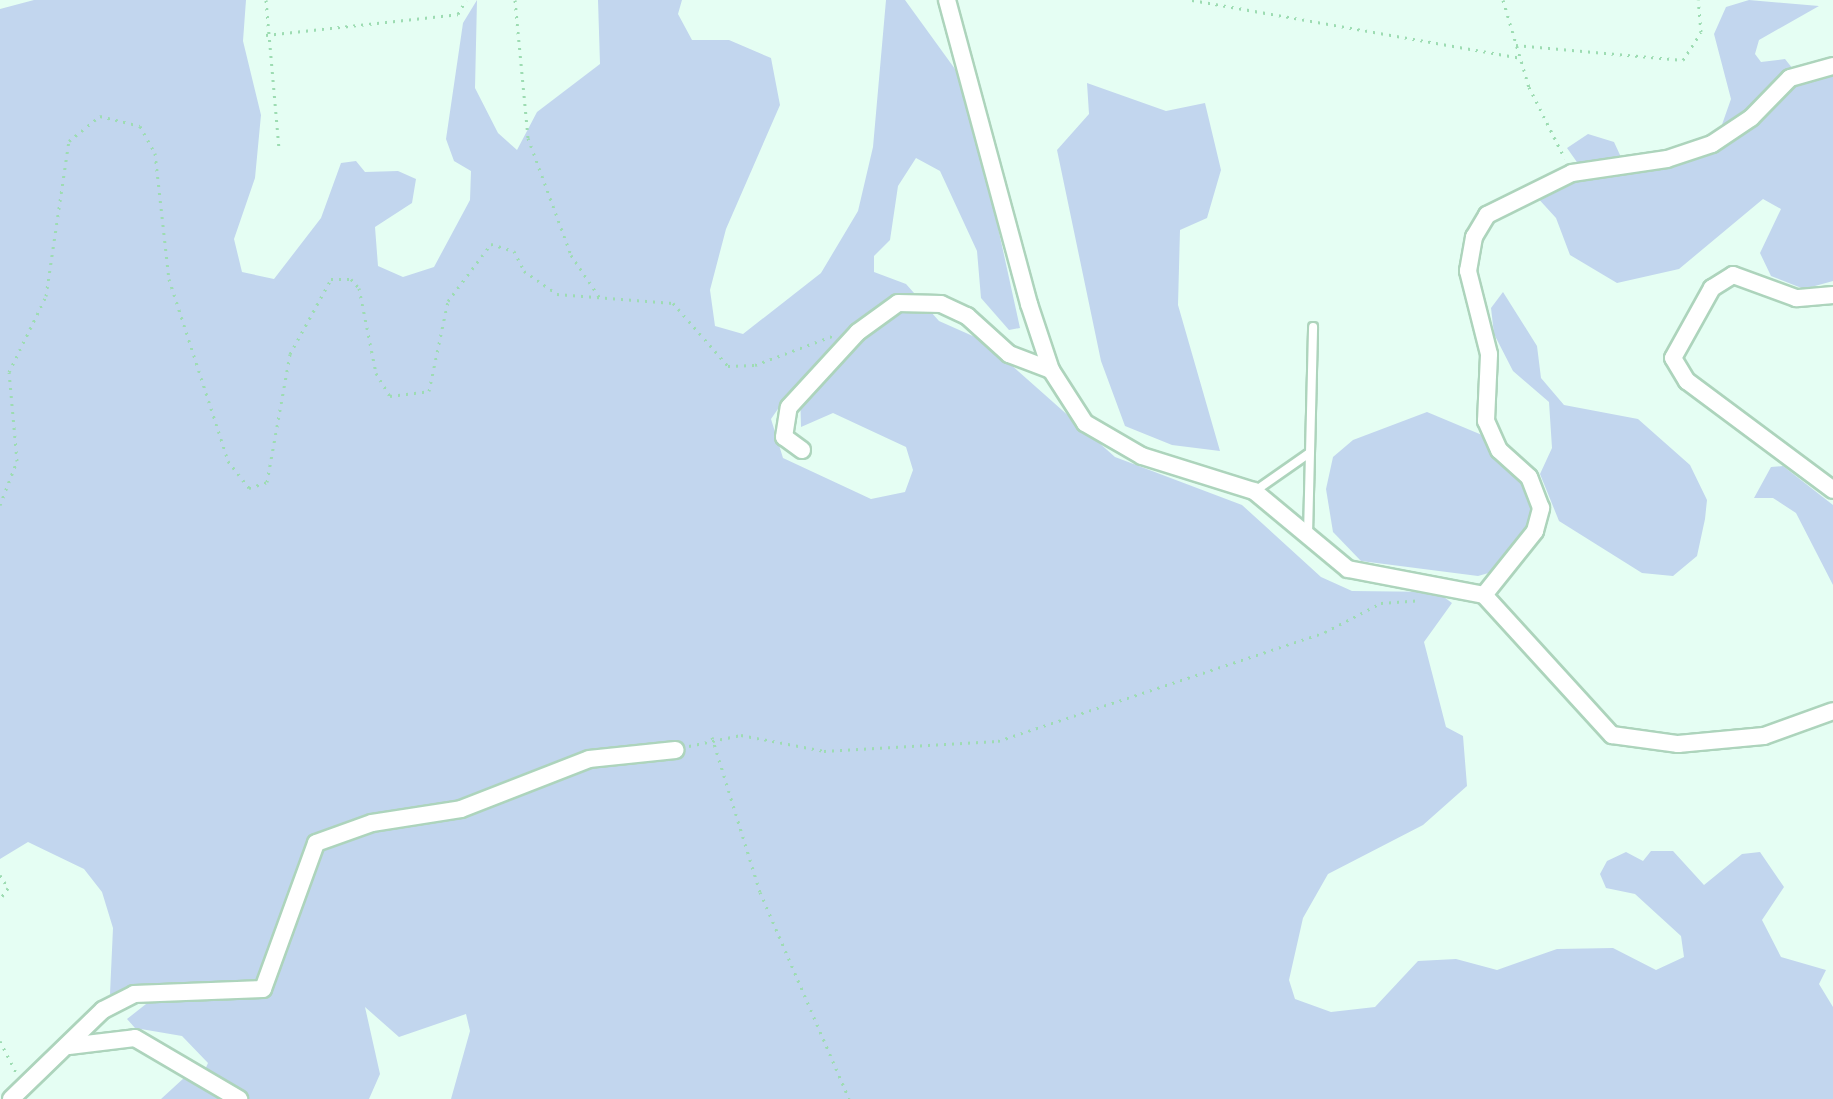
<!DOCTYPE html>
<style>
body{margin:0}
#map{position:relative;width:1833px;height:1099px;overflow:hidden;background:#e5fef3;font-family:Cabin,sans-serif}
div>[style]{position:absolute}
.green>*{inset:0;background:#c2d6ee}
.path>*{height:3px;margin-top:-1.5px;transform-origin:0;background:repeating-linear-gradient(90deg,#9ddcb2 0 2px,transparent 0 8px)}
.roads{filter:drop-shadow(2px 0 #add4bc) drop-shadow(-2px 0 #add4bc) drop-shadow(0 2px #add4bc) drop-shadow(0 -2px #add4bc)}
.lane>*{height:8px;margin:-4px;padding:0 4px;transform-origin:4px;border-radius:4px;background:#fff}
.street>*{height:16px;margin:-8px;padding:0 8px;transform-origin:8px;border-radius:8px;background:#fff}
span{translate:-50% -50%;white-space:nowrap;text-align:center;line-height:1.15;-webkit-text-stroke:7px #eefff7;paint-order:stroke}
</style>
<div id="map">
<div class="green">
<i style="clip-path:polygon(evenodd,34px 0,246px 0,243px 41px,261px 115px,255px 178px,234px 239px,242px 272px,274px 279px,321px 218px,341px 163px,356px 161px,365px 172px,398px 171px,416px 179px,412px 203px,375px 227px,378px 266px,403px 277px,434px 267px,470px 200px,471px 171px,454px 161px,446px 139px,463px 23px,477px 0,475px 88px,498px 133px,517px 150px,537px 112px,600px 64px,598px 0,682px 0,678px 14px,692px 40px,729px 40px,771px 58px,780px 105px,726px 229px,710px 290px,715px 326px,743px 334px,821px 273px,858px 211px,873px 147px,886px 0,905px 0,955px 69px,981px 150px,1020px 328px,1009px 330px,981px 298px,977px 251px,940px 171px,916px 158px,898px 186px,890px 240px,874px 256px,874px 272px,906px 284px,939px 321px,984px 341px,1115px 457px,1242px 505px,1321px 577px,1352px 591px,1437px 592px,1452px 603px,1424px 642px,1446px 727px,1463px 736px,1467px 786px,1423px 825px,1328px 874px,1303px 918px,1289px 980px,1295px 999px,1331px 1012px,1375px 1007px,1418px 961px,1456px 959px,1497px 970px,1557px 949px,1613px 948px,1656px 970px,1684px 957px,1681px 936px,1635px 894px,1606px 888px,1600px 874px,1607px 861px,1626px 852px,1643px 861px,1651px 851px,1673px 851px,1704px 885px,1742px 854px,1760px 852px,1784px 887px,1762px 920px,1781px 957px,1826px 970px,1819px 984px,1833px 1007px,1833px 1099px,451px 1099px,470px 1031px,466px 1014px,399px 1037px,365px 1007px,380px 1074px,369px 1099px,161px 1099px,185px 1077px,203px 1074px,208px 1063px,182px 1036px,135px 1028px,127px 1019px,160px 993px,110px 994px,113px 928px,102px 892px,84px 869px,28px 842px,0 859px,0 9px,34px 0,800px 391px,801px 427px,833px 413px,906px 447px,913px 470px,905px 492px,871px 499px,783px 458px,771px 419px,789px 393px,800px 391px)"></i>
<i style="clip-path:polygon(1749px 0,1819px 6px,1759px 40px,1755px 54px,1761px 62px,1785px 59px,1801px 79px,1833px 75px,1833px 281px,1804px 289px,1771px 276px,1760px 253px,1781px 209px,1763px 199px,1679px 269px,1617px 283px,1570px 255px,1556px 218px,1535px 195px,1579px 165px,1567px 148px,1588px 134px,1614px 142px,1626px 168px,1712px 153px,1731px 99px,1714px 34px,1726px 7px)"></i>
<i style="clip-path:polygon(1087px 83px,1166px 111px,1205px 103px,1221px 170px,1207px 218px,1180px 230px,1178px 305px,1220px 451px,1172px 445px,1125px 426px,1101px 361px,1057px 150px,1089px 114px)"></i>
<i style="clip-path:polygon(1503px 292px,1537px 346px,1541px 378px,1564px 405px,1638px 419px,1690px 465px,1707px 500px,1705px 519px,1697px 556px,1673px 576px,1642px 573px,1559px 521px,1540px 474px,1552px 448px,1549px 402px,1513px 371px,1494px 334px,1491px 308px)"></i>
<i style="clip-path:polygon(1427px 412px,1482px 435px,1526px 487px,1531px 512px,1523px 537px,1499px 570px,1478px 576px,1361px 561px,1333px 532px,1326px 489px,1333px 457px,1353px 440px)"></i>
<i style="clip-path:polygon(1783px 466px,1833px 505px,1833px 585px,1796px 513px,1773px 498px,1754px 498px,1771px 467px)"></i>
</div>
<div class="path">
<i style="left:266px;top:0;width:150px;rotate:85deg"></i>
<i style="left:515px;top:0;width:139px;rotate:84.6deg"></i>
<i style="left:528px;top:138px;width:125px;rotate:69.8deg"></i>
<i style="left:571px;top:255px;width:55px;rotate:56deg"></i>
<i style="left:1192px;top:0;width:333px;rotate:10deg"></i>
<i style="left:1503px;top:0;width:91px;rotate:73.4deg"></i>
<i style="left:1529px;top:87px;width:80px;rotate:63.4deg"></i>
<i style="left:266px;top:35px;width:193px;rotate:-6.2deg"></i>
<i style="left:458px;top:14px;width:16px;rotate:-60deg"></i>
<i style="left:1516px;top:45px;width:168px;rotate:5.1deg"></i>
<i style="left:1683px;top:60px;width:33px;rotate:-57deg"></i>
<i style="left:1701px;top:32px;width:32px;rotate:-95deg"></i>
<i style="left:0;top:505px;width:47px;rotate:-68.9deg"></i>
<i style="left:17px;top:461px;width:89px;rotate:-95.1deg"></i>
<i style="left:9px;top:372px;width:85px;rotate:-64deg"></i>
<i style="left:46px;top:296px;width:157px;rotate:-81.6deg"></i>
<i style="left:69px;top:141px;width:40px;rotate:-39deg"></i>
<i style="left:100px;top:116px;width:41px;rotate:14deg"></i>
<i style="left:140px;top:126px;width:31px;rotate:61deg"></i>
<i style="left:155px;top:153px;width:127px;rotate:83.7deg"></i>
<i style="left:169px;top:279px;width:191px;rotate:72deg"></i>
<i style="left:228px;top:461px;width:34px;rotate:52deg"></i>
<i style="left:249px;top:488px;width:19px;rotate:-18deg"></i>
<i style="left:267px;top:482px;width:130px;rotate:-79.8deg"></i>
<i style="left:290px;top:354px;width:85px;rotate:-61.3deg"></i>
<i style="left:331px;top:279px;width:20px"></i>
<i style="left:351px;top:279px;width:12px;rotate:48deg"></i>
<i style="left:359px;top:288px;width:87px;rotate:78.7deg"></i>
<i style="left:376px;top:373px;width:27px;rotate:59deg"></i>
<i style="left:390px;top:396px;width:39px;rotate:-7deg"></i>
<i style="left:429px;top:391px;width:92px;rotate:-78.1deg"></i>
<i style="left:448px;top:301px;width:71px;rotate:-53deg"></i>
<i style="left:491px;top:244px;width:24px;rotate:17deg"></i>
<i style="left:514px;top:251px;width:22px;rotate:63deg"></i>
<i style="left:524px;top:271px;width:40px;rotate:34.9deg"></i>
<i style="left:557px;top:294px;width:116px;rotate:4.4deg"></i>
<i style="left:673px;top:303px;width:84px;rotate:48.9deg"></i>
<i style="left:728px;top:366px;width:27px;rotate:-2deg"></i>
<i style="left:755px;top:365px;width:85px;rotate:-20.6deg"></i>
<i style="left:712px;top:737px;width:162px;rotate:72.8deg"></i>
<i style="left:760px;top:892px;width:225px;rotate:66.7deg"></i>
<i style="left:689px;top:746px;width:53px;rotate:-11.9deg"></i>
<i style="left:741px;top:735px;width:85px;rotate:10.9deg"></i>
<i style="left:824px;top:751px;width:174px;rotate:-3.3deg"></i>
<i style="left:998px;top:741px;width:345px;rotate:-18.4deg"></i>
<i style="left:1325px;top:632px;width:63px;rotate:-27.4deg"></i>
<i style="left:1381px;top:603px;width:39px;rotate:-4deg"></i>
<i style="left:0;top:875px;width:15px;rotate:58deg"></i>
<i style="left:8px;top:888px;width:14px;rotate:126deg"></i>
<i style="left:0;top:1041px;width:36px;rotate:63deg"></i>
</div>
<div class="roads">
<div class="lane">
<i style="left:1255px;top:491px;width:65px;rotate:-34.9deg"></i>
<i style="left:1308px;top:535px;width:208px;rotate:-88.6deg"></i>
</div>
<div class="street">
<i style="left:947px;top:0;width:315px;rotate:74.9deg"></i>
<i style="left:1029px;top:304px;width:70px;rotate:71.6deg"></i>
<i style="left:1051px;top:370px;width:63px;rotate:57.3deg"></i>
<i style="left:1085px;top:423px;width:66px;rotate:30.1deg"></i>
<i style="left:1142px;top:456px;width:117px;rotate:17.4deg"></i>
<i style="left:1254px;top:491px;width:122px;rotate:39.7deg"></i>
<i style="left:1348px;top:569px;width:138px;rotate:10.8deg"></i>
<i style="left:1484px;top:595px;width:190px;rotate:47.6deg"></i>
<i style="left:1612px;top:735px;width:67px;rotate:7.8deg"></i>
<i style="left:1678px;top:744px;width:86px;rotate:-5.3deg"></i>
<i style="left:1764px;top:736px;width:73px;rotate:-19.9deg"></i>
<i style="left:1833px;top:295px;width:37px;rotate:175deg"></i>
<i style="left:1796px;top:298px;width:67px;rotate:-159.9deg"></i>
<i style="left:1733px;top:275px;width:25px;rotate:148deg"></i>
<i style="left:1712px;top:288px;width:80px;rotate:119.1deg"></i>
<i style="left:1673px;top:358px;width:27px;rotate:59deg"></i>
<i style="left:1687px;top:381px;width:182px;rotate:36.7deg"></i>
<i style="left:802px;top:450px;width:22px;rotate:-144deg"></i>
<i style="left:784px;top:437px;width:30px;rotate:-81deg"></i>
<i style="left:789px;top:407px;width:102px;rotate:-47.4deg"></i>
<i style="left:858px;top:332px;width:49px;rotate:-35.9deg"></i>
<i style="left:898px;top:303px;width:43px;rotate:1.3deg"></i>
<i style="left:941px;top:304px;width:29px;rotate:25deg"></i>
<i style="left:967px;top:316px;width:57px;rotate:42.1deg"></i>
<i style="left:1009px;top:354px;width:45px;rotate:20.9deg"></i>
<i style="left:1484px;top:595px;width:82px;rotate:-51.4deg"></i>
<i style="left:1535px;top:531px;width:24px;rotate:-75deg"></i>
<i style="left:1541px;top:508px;width:33px;rotate:-111deg"></i>
<i style="left:1529px;top:477px;width:40px;rotate:-138deg"></i>
<i style="left:1499px;top:450px;width:32px;rotate:-114deg"></i>
<i style="left:1486px;top:421px;width:67px;rotate:-87.4deg"></i>
<i style="left:1489px;top:354px;width:86px;rotate:-104.2deg"></i>
<i style="left:1468px;top:271px;width:35px;rotate:-80deg"></i>
<i style="left:1474px;top:237px;width:26px;rotate:-59deg"></i>
<i style="left:1487px;top:215px;width:95px;rotate:-26.3deg"></i>
<i style="left:1572px;top:173px;width:96px;rotate:-8.4deg"></i>
<i style="left:1667px;top:159px;width:47px;rotate:-18.4deg"></i>
<i style="left:1712px;top:144px;width:47px;rotate:-33.7deg"></i>
<i style="left:1751px;top:118px;width:56px;rotate:-45.7deg"></i>
<i style="left:1790px;top:78px;width:45px;rotate:-15.6deg"></i>
<i style="left:69px;top:1046px;width:66px;rotate:-6.9deg"></i>
<i style="left:135px;top:1038px;width:121px;rotate:30.4deg"></i>
<i style="left:11px;top:1099px;width:128px;rotate:-44.1deg"></i>
<i style="left:103px;top:1010px;width:35px;rotate:-27deg"></i>
<i style="left:134px;top:994px;width:129px;rotate:-2.2deg"></i>
<i style="left:263px;top:989px;width:155px;rotate:-70deg"></i>
<i style="left:316px;top:843px;width:59px;rotate:-19.7deg"></i>
<i style="left:372px;top:823px;width:90px;rotate:-8.9deg"></i>
<i style="left:461px;top:809px;width:137px;rotate:-21.3deg"></i>
<i style="left:589px;top:759px;width:87px;rotate:-5.9deg"></i>
</div>
</div>
</div>
